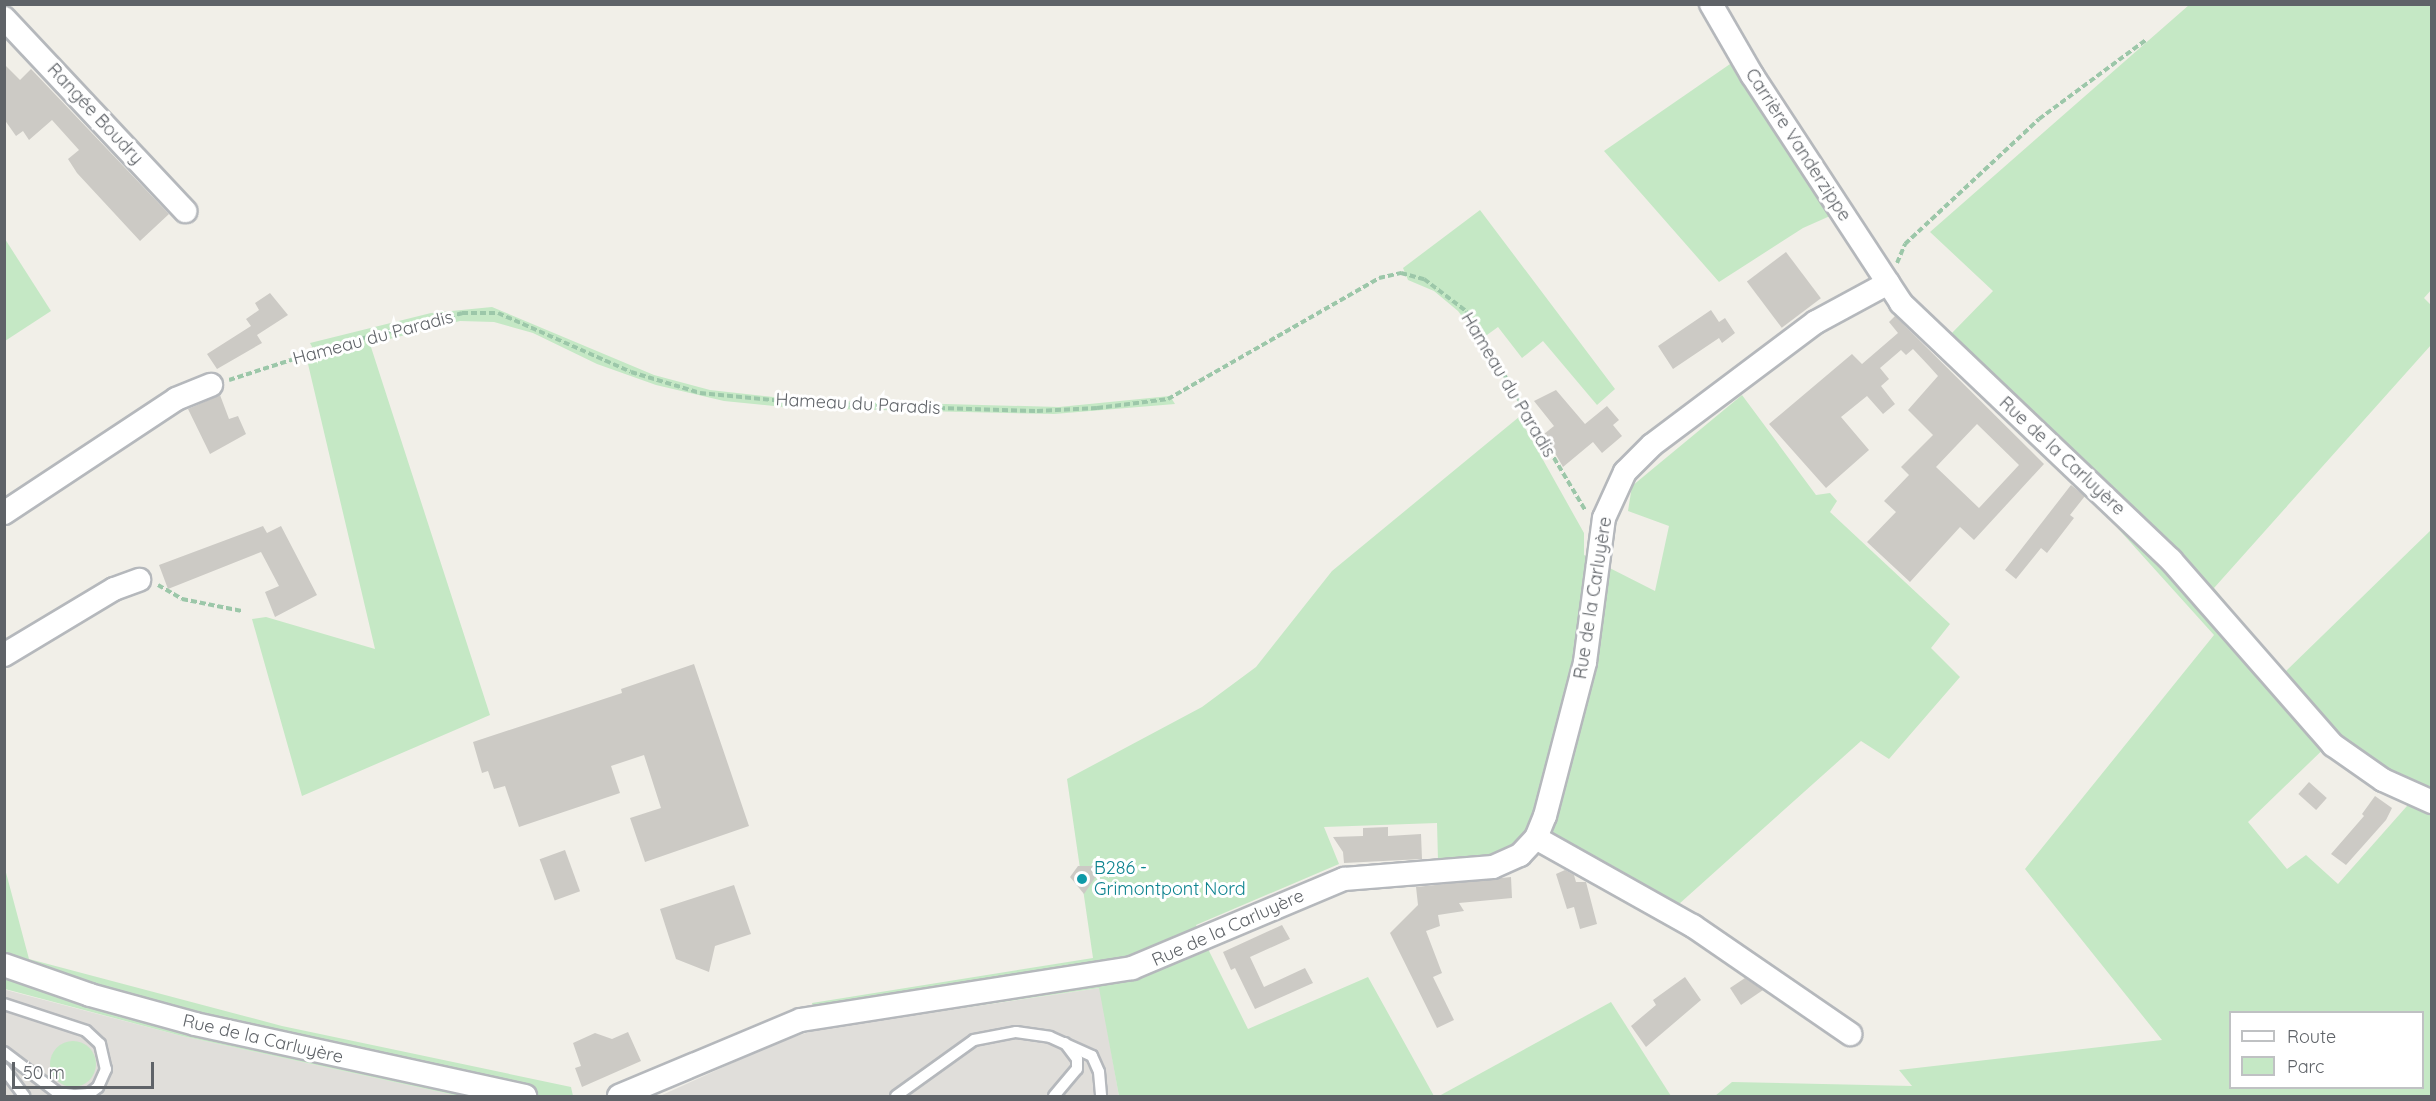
<!DOCTYPE html>
<meta charset="utf-8">
<style>
body{margin:0}
#map{position:relative;width:2436px;height:1101px;overflow:hidden;background:#f1efe8;font-family:Quicksand,sans-serif}
div>[style]{position:absolute}
.industrial>*{inset:0;background:#e0deda}
.green>*{inset:0;background:#c5e8c5}
.round{border-radius:50%}
.building>*{inset:0;background:#cccac5;transform-origin:0 0}
.path>*{height:4px;margin-top:-2px;transform-origin:0;background:repeating-linear-gradient(90deg,#9cc7a9 0 6px,transparent 0 9px)}
.roads{filter:drop-shadow(2px 0 #b5b8bc) drop-shadow(-2px 0 #b5b8bc) drop-shadow(0 2px #b5b8bc) drop-shadow(0 -2px #b5b8bc)}
.lane>*{height:10px;margin:-5px;padding:0 5px;transform-origin:5px;border-radius:5px;background:#fff}
.street>*{height:22px;margin:-11px;padding:0 11px;transform-origin:11px;border-radius:11px;background:#fff}
.dots>*{width:16px;height:16px;translate:-50% -50%;box-sizing:border-box;border:3px solid #fff;border-radius:50%}
span{translate:-50% -50%;white-space:nowrap;text-align:center;line-height:1.15;-webkit-text-stroke:6px #fff;paint-order:stroke}
.street-label{font-size:18px;color:#5f6368}
.culture-label{font-size:18px;color:#0d838f}
.left{translate:0 -50%;text-align:left}
.frame{position:absolute;inset:0;border:6px solid #5f6368;pointer-events:none}
.legend{position:absolute;left:2229px;top:1011px;width:195px;height:78px;box-sizing:border-box;background:#fff;border:2px solid #bfc1c3;margin:0;padding:8px 10px;list-style:none;font-size:18px;color:#5f6368}
.legend li{display:flex;align-items:center;gap:12px;height:30px}
.legend b{width:30px;border:2px solid #bfc1c3}
.scale{position:absolute;left:12px;top:1062px;width:142px;height:27px;box-sizing:border-box;border:3px solid #5f6368;border-top:0;padding-left:8px;font-size:18px;line-height:21px;white-space:nowrap;color:#5f6368;-webkit-text-stroke:4px #fff;paint-order:stroke}
</style>
<div id="map">
<div class="industrial">
<i style="clip-path:polygon(1100px 988px,1119px 1096px,660px 1096px,776px 1043px,818px 1029px)"></i>
<i style="clip-path:polygon(6px 990px,182px 1036px,459px 1096px,5px 1096px)"></i>
</div>
<div class="green">
<i style="clip-path:polygon(evenodd,2189px 5px,2431px 5px,2432px 289px,2424px 298px,2431px 305px,2431px 345px,2214px 588px,2284px 673px,2431px 530px,2431px 1096px,1715px 1096px,1732px 1082px,1912px 1086px,1899px 1070px,2162px 1040px,2025px 869px,2214px 635px,2104px 513px,2119px 494px,1951px 334px,1993px 291px,1930px 232px,2189px 5px,2337px 736px,2422px 789px,2338px 884px,2306px 855px,2287px 869px,2248px 822px,2337px 736px,2189px 5px,2230px 1012px,2422px 1012px,2422px 1088px,2230px 1088px,2230px 1012px)"></i>
<i style="clip-path:polygon(1733px 62px,1848px 208px,1803px 228px,1719px 282px,1604px 151px)"></i>
<i style="clip-path:polygon(1480px 210px,1615px 389px,1597px 405px,1543px 341px,1522px 358px,1498px 327px,1480px 340px,1458px 311px,1434px 291px,1408px 280px,1403px 268px)"></i>
<i style="clip-path:polygon(5px 239px,51px 311px,5px 341px,4px 239px)"></i>
<i style="clip-path:polygon(492px 307px,654px 375px,710px 390px,800px 400px,1059px 407px,1170px 396px,1175px 404px,1054px 414px,793px 408px,724px 401px,656px 385px,597px 364px,533px 333px,494px 322px,460px 321px,370px 344px,490px 715px,302px 796px,252px 619px,266px 617px,375px 649px,308px 364px,319px 360px,310px 343px,431px 313px)"></i>
<i style="clip-path:polygon(1742px 395px,1816px 495px,1830px 493px,1837px 501px,1830px 512px,1950px 624px,1931px 648px,1960px 677px,1889px 759px,1861px 741px,1679px 904px,1586px 856px,1523px 841px,1489px 855px,1438px 861px,1437px 823px,1324px 827px,1339px 864px,1196px 925px,1248px 1029px,1368px 977px,1434px 1096px,1119px 1096px,1099px 988px,818px 1029px,812px 1003px,1093px 958px,1067px 779px,1202px 707px,1256px 667px,1332px 571px,1519px 417px,1584px 533px,1584px 555px,1655px 591px,1669px 526px,1628px 511px,1632px 486px)"></i>
<i style="clip-path:polygon(4px 865px,29px 959px,282px 1026px,571px 1087px,573px 1096px,459px 1096px,182px 1036px,5px 989px)"></i>
<i style="clip-path:polygon(1611px 1002px,1671px 1096px,1439px 1096px)"></i>
<i class="round" style="left:50px;top:1041px;width:46px;height:46px"></i>
</div>
<div class="building">
<i style="clip-path:polygon(4px 64px,20px 80px,31px 69px,169px 214px,140px 241px,77px 173px,68px 159px,79px 150px,52px 120px,29px 140px,23px 131px,16px 136px,4px 119px)"></i>
<i style="left:1786px;top:252px;width:58px;height:49px;rotate:53deg"></i>
<i style="clip-path:polygon(270px 293px,288px 315px,257px 335px,262px 343px,217px 369px,207px 354px,251px 326px,246px 319px,259px 310px,255px 303px)"></i>
<i style="clip-path:polygon(1711px 310px,1719px 322px,1725px 318px,1735px 333px,1722px 343px,1719px 338px,1673px 369px,1658px 346px)"></i>
<i style="clip-path:polygon(evenodd,1895px 316px,2044px 464px,1974px 540px,1960px 527px,1910px 582px,1867px 542px,1896px 512px,1884px 501px,1909px 475px,1901px 467px,1933px 435px,1908px 410px,1938px 376px,1929px 366px,1913px 349px,1906px 355px,1901px 350px,1880px 368px,1889px 379px,1881px 386px,1895px 404px,1883px 414px,1867px 396px,1841px 417px,1869px 450px,1826px 488px,1769px 424px,1852px 354px,1862px 364px,1898px 333px,1889px 322px,1895px 316px,1977px 424px,2019px 465px,1979px 508px,1936px 467px,1977px 424px)"></i>
<i style="clip-path:polygon(1556px 390px,1585px 424px,1607px 406px,1619px 420px,1613px 425px,1622px 436px,1602px 453px,1593px 442px,1563px 467px,1544px 434px,1554px 426px,1534px 401px)"></i>
<i style="clip-path:polygon(220px 395px,229px 419px,238px 416px,246px 434px,210px 454px,188px 409px)"></i>
<i style="clip-path:polygon(2071px 485px,2085px 496px,2070px 515px,2074px 518px,2047px 553px,2041px 548px,2016px 579px,2005px 570px)"></i>
<i style="clip-path:polygon(263px 526px,267px 533px,281px 526px,317px 595px,275px 617px,265px 592px,279px 586px,261px 552px,168px 589px,159px 565px)"></i>
<i style="clip-path:polygon(694px 664px,749px 826px,645px 862px,630px 818px,661px 808px,644px 755px,611px 766px,620px 793px,519px 827px,505px 786px,494px 789px,488px 771px,482px 773px,473px 742px,622px 693px,621px 689px)"></i>
<i style="left:2309px;top:782px;width:24px;height:16px;rotate:42deg"></i>
<i style="clip-path:polygon(2375px 796px,2392px 808px,2386px 820px,2346px 865px,2331px 854px,2364px 816px,2362px 814px)"></i>
<i style="clip-path:polygon(1388px 827px,1388px 836px,1421px 834px,1422px 859px,1344px 863px,1343px 852px,1333px 837px,1363px 836px,1363px 828px)"></i>
<i style="left:565px;top:850px;width:44px;height:27px;rotate:70deg"></i>
<i style="clip-path:polygon(1078px 866px,1103px 866px,1084px 894px,1070px 877px)"></i>
<i style="clip-path:polygon(1565px 870px,1574px 875px,1576px 882px,1586px 882px,1597px 924px,1580px 929px,1574px 907px,1567px 909px,1556px 874px)"></i>
<i style="clip-path:polygon(1511px 877px,1512px 898px,1459px 903px,1464px 911px,1438px 915px,1440px 926px,1426px 931px,1442px 973px,1433px 977px,1454px 1020px,1437px 1028px,1390px 933px,1418px 905px,1416px 887px)"></i>
<i style="clip-path:polygon(734px 885px,751px 934px,715px 946px,709px 972px,676px 959px,660px 909px)"></i>
<i style="clip-path:polygon(1282px 925px,1290px 939px,1250px 957px,1264px 987px,1305px 968px,1313px 983px,1255px 1009px,1235px 968px,1231px 970px,1223px 952px)"></i>
<i style="clip-path:polygon(1685px 977px,1701px 1000px,1646px 1047px,1631px 1026px,1656px 1005px,1653px 1000px)"></i>
<i style="clip-path:polygon(1745px 978px,1763px 990px,1741px 1005px,1730px 988px)"></i>
<i style="clip-path:polygon(628px 1032px,641px 1061px,582px 1087px,575px 1068px,581px 1066px,573px 1043px,595px 1033px,612px 1039px)"></i>
</div>
<div class="path">
<i style="left:1897px;top:263px;width:21px;rotate:-67deg"></i>
<i style="left:1905px;top:244px;width:183px;rotate:-43deg"></i>
<i style="left:2039px;top:119px;width:134px;rotate:-36.5deg"></i>
<i style="left:229px;top:380px;width:121px;rotate:-17.8deg"></i>
<i style="left:344px;top:343px;width:90px;rotate:-14.2deg"></i>
<i style="left:431px;top:321px;width:32px;rotate:-14deg"></i>
<i style="left:462px;top:313px;width:36px"></i>
<i style="left:498px;top:313px;width:145px;rotate:23.9deg"></i>
<i style="left:631px;top:372px;width:72px;rotate:16.9deg"></i>
<i style="left:700px;top:393px;width:114px;rotate:5.6deg"></i>
<i style="left:813px;top:404px;width:224px;rotate:1.8deg"></i>
<i style="left:1037px;top:411px;width:60px;rotate:-2.9deg"></i>
<i style="left:1097px;top:408px;width:72px;rotate:-7.2deg"></i>
<i style="left:1168px;top:399px;width:243px;rotate:-29.8deg"></i>
<i style="left:1379px;top:278px;width:23px;rotate:-13deg"></i>
<i style="left:1401px;top:273px;width:24px;rotate:15deg"></i>
<i style="left:1424px;top:279px;width:53px;rotate:37.3deg"></i>
<i style="left:1466px;top:311px;width:232px;rotate:59.1deg"></i>
<i style="left:158px;top:585px;width:28px;rotate:30deg"></i>
<i style="left:182px;top:599px;width:61px;rotate:11.3deg"></i>
</div>
<div class="roads">
<div class="lane">
<i style="left:4px;top:1004px;width:86px;rotate:18.2deg"></i>
<i style="left:86px;top:1031px;width:19px;rotate:43deg"></i>
<i style="left:100px;top:1044px;width:26px;rotate:77deg"></i>
<i style="left:106px;top:1069px;width:20px;rotate:114deg"></i>
<i style="left:98px;top:1087px;width:11px;rotate:142deg"></i>
<i style="left:89px;top:1094px;width:16px;rotate:176deg"></i>
<i style="left:73px;top:1095px;width:15px;rotate:-172deg"></i>
<i style="left:58px;top:1093px;width:68px;rotate:-142.8deg"></i>
<i style="left:4px;top:1069px;width:34px;rotate:53deg"></i>
<i style="left:896px;top:1096px;width:96px;rotate:-35.7deg"></i>
<i style="left:974px;top:1040px;width:43px;rotate:-10.8deg"></i>
<i style="left:1016px;top:1032px;width:34px;rotate:8deg"></i>
<i style="left:1050px;top:1037px;width:46px;rotate:24.3deg"></i>
<i style="left:1092px;top:1056px;width:17px;rotate:66deg"></i>
<i style="left:1099px;top:1072px;width:24px;rotate:85deg"></i>
<i style="left:1054px;top:1096px;width:35px;rotate:-50deg"></i>
<i style="left:1077px;top:1069px;width:10px;rotate:-90deg"></i>
<i style="left:1077px;top:1059px;width:20px;rotate:-127deg"></i>
</div>
<div class="street">
<i style="left:1711px;top:4px;width:82px;rotate:60deg"></i>
<i style="left:1752px;top:75px;width:272px;rotate:56.8deg"></i>
<i style="left:1901px;top:303px;width:373px;rotate:43.6deg"></i>
<i style="left:2171px;top:560px;width:246px;rotate:48.8deg"></i>
<i style="left:2333px;top:745px;width:61px;rotate:35deg"></i>
<i style="left:2383px;top:780px;width:54px;rotate:24.2deg"></i>
<i style="left:4px;top:18px;width:265px;rotate:46.8deg"></i>
<i style="left:4px;top:513px;width:206px;rotate:-33.5deg"></i>
<i style="left:176px;top:399px;width:38px;rotate:-22deg"></i>
<i style="left:4px;top:655px;width:128px;rotate:-31deg"></i>
<i style="left:114px;top:589px;width:27px;rotate:-20deg"></i>
<i style="left:1536px;top:838px;width:180px;rotate:29.3deg"></i>
<i style="left:1693px;top:926px;width:191px;rotate:34.5deg"></i>
<i style="left:4px;top:965px;width:91px;rotate:19.2deg"></i>
<i style="left:90px;top:995px;width:109px;rotate:15.4deg"></i>
<i style="left:195px;top:1024px;width:338px;rotate:12.3deg"></i>
<i style="left:619px;top:1096px;width:197px;rotate:-22.7deg"></i>
<i style="left:801px;top:1020px;width:335px;rotate:-8.9deg"></i>
<i style="left:1132px;top:968px;width:230px;rotate:-22.8deg"></i>
<i style="left:1344px;top:879px;width:149px;rotate:-4.6deg"></i>
<i style="left:1493px;top:867px;width:30px;rotate:-24deg"></i>
<i style="left:1520px;top:855px;width:23px;rotate:-47deg"></i>
<i style="left:1536px;top:838px;width:24px;rotate:-68deg"></i>
<i style="left:1545px;top:816px;width:159px;rotate:-75.4deg"></i>
<i style="left:1585px;top:662px;width:145px;rotate:-82.5deg"></i>
<i style="left:1604px;top:518px;width:51px;rotate:-65.5deg"></i>
<i style="left:1625px;top:472px;width:38px;rotate:-45deg"></i>
<i style="left:1652px;top:445px;width:205px;rotate:-36.9deg"></i>
<i style="left:1816px;top:322px;width:82px;rotate:-28.4deg"></i>
</div>
</div>
<div class="dots">
<i style="left:1082px;top:879px;background:#0f9aa8"></i>
</div>
<div class="street-label">
<span style="left:95px;top:114px;rotate:47deg">Rangée Boudry</span>
<span style="left:1798px;top:145px;rotate:57deg">Carrière Vanderzippe</span>
<span style="left:373px;top:338px;rotate:-15deg">Hameau du Paradis</span>
<span style="left:1508px;top:385px;rotate:59deg">Hameau du Paradis</span>
<span style="left:858px;top:404px;rotate:3deg">Hameau du Paradis</span>
<span style="left:2062px;top:456px;rotate:43deg">Rue de la Carluyère</span>
<span style="left:1593px;top:598px;rotate:-81deg">Rue de la Carluyère</span>
<span style="left:1228px;top:928px;rotate:-24deg">Rue de la Carluyère</span>
<span style="left:263px;top:1039px;rotate:13deg">Rue de la Carluyère</span>
</div>
<div class="culture-label">
<span class="left" style="left:1094px;top:879px">B286 -<br>Grimontpont Nord</span>
</div>
<div class="frame"></div>
<ul class="legend">
<li><b style="height:8px;background:#fff"></b>Route</li>
<li><b style="height:16px;background:#c5e8c5"></b>Parc</li>
</ul>
<div class="scale">50 m</div>
</div>
